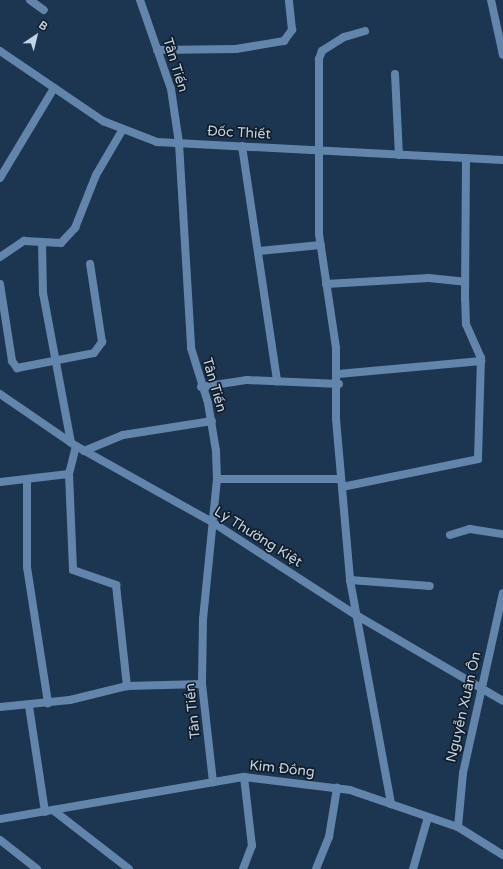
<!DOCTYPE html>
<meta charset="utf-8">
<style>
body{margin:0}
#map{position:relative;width:503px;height:869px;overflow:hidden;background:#1c3551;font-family:"Varela Round",sans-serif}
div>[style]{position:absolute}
.minor>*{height:8px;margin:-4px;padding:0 4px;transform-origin:4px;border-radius:4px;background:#6385ac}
.tertiary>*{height:8px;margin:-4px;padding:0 4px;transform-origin:4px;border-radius:4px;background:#6385ac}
span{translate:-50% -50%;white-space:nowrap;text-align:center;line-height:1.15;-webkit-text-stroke:3.5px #111c29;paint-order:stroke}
.street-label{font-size:14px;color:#c5d4e5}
.north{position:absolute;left:16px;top:16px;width:40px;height:40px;-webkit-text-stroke:3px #111c29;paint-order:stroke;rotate:35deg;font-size:11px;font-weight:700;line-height:16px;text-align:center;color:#c5d4e5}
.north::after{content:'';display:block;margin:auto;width:14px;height:18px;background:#c5d4e5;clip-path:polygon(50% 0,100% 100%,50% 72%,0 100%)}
</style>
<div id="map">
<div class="minor">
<i style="left:30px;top:0;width:17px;rotate:36deg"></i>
<i style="left:140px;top:0;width:94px;rotate:70.8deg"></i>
<i style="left:171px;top:89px;width:55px;rotate:81.6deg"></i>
<i style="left:179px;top:143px;width:205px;rotate:86.6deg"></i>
<i style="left:191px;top:348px;width:58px;rotate:72.8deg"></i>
<i style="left:208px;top:403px;width:49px;rotate:80.5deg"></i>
<i style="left:216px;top:451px;width:28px;rotate:88deg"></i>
<i style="left:217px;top:479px;width:141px;rotate:95.7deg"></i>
<i style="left:203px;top:619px;width:65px;rotate:90.9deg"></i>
<i style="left:202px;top:684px;width:99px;rotate:83.6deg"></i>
<i style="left:491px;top:0;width:56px;rotate:77.7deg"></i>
<i style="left:365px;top:31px;width:22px;rotate:164deg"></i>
<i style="left:344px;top:37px;width:26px;rotate:148deg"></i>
<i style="left:322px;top:51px;width:9px;rotate:111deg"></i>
<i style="left:319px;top:59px;width:175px;rotate:90deg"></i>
<i style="left:319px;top:234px;width:115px;rotate:81.5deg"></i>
<i style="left:336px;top:348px;width:71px;rotate:90deg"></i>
<i style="left:336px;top:419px;width:162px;rotate:85deg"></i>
<i style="left:350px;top:580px;width:228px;rotate:79.6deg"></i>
<i style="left:157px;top:50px;width:79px;rotate:-0.7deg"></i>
<i style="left:236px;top:49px;width:49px;rotate:-9.5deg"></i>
<i style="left:284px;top:41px;width:14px;rotate:-54deg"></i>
<i style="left:292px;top:30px;width:30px;rotate:-96deg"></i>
<i style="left:395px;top:74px;width:81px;rotate:87.2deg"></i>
<i style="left:242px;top:146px;width:238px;rotate:81.5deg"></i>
<i style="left:0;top:178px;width:105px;rotate:-59deg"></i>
<i style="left:42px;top:242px;width:51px;rotate:88.9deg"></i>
<i style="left:43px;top:293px;width:152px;rotate:79.4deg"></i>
<i style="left:259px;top:251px;width:62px;rotate:-5.5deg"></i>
<i style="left:0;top:257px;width:29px;rotate:-34deg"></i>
<i style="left:24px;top:241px;width:37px;rotate:3deg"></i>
<i style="left:61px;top:243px;width:21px;rotate:-47deg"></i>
<i style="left:75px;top:228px;width:57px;rotate:-68.4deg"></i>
<i style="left:96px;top:175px;width:53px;rotate:-59.6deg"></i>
<i style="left:0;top:284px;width:78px;rotate:81.1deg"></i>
<i style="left:12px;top:361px;width:9px;rotate:54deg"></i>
<i style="left:17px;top:368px;width:78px;rotate:-11deg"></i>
<i style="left:94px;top:353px;width:14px;rotate:-54deg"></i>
<i style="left:102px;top:342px;width:79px;rotate:-98.7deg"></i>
<i style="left:326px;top:284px;width:103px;rotate:-3.3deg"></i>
<i style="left:429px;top:278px;width:36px;rotate:6deg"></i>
<i style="left:338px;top:374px;width:144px;rotate:-5.2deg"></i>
<i style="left:201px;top:387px;width:47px;rotate:-8.7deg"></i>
<i style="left:247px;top:380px;width:92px;rotate:2.5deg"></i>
<i style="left:76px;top:446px;width:29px;rotate:104deg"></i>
<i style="left:69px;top:474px;width:96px;rotate:87.6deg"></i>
<i style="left:73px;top:570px;width:46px;rotate:19.2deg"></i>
<i style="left:116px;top:585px;width:102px;rotate:83.8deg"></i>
<i style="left:84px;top:451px;width:42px;rotate:-22.3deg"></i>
<i style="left:123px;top:435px;width:90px;rotate:-8.9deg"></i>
<i style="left:217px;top:479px;width:124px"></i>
<i style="left:27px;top:480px;width:87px;rotate:90deg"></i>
<i style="left:27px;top:567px;width:138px;rotate:81.2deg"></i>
<i style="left:0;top:482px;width:69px;rotate:-6.6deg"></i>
<i style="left:342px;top:487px;width:139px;rotate:-11.6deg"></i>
<i style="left:478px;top:459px;width:101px;rotate:-88.3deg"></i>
<i style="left:481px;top:358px;width:37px;rotate:-114deg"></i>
<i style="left:466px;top:324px;width:24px;rotate:-92deg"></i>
<i style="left:465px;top:300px;width:142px;rotate:-89.6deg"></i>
<i style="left:450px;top:535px;width:21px;rotate:-17deg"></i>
<i style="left:470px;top:529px;width:33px;rotate:9deg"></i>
<i style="left:350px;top:580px;width:80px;rotate:4.3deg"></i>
<i style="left:29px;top:706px;width:107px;rotate:81.4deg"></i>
<i style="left:0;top:707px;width:70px;rotate:-5.7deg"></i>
<i style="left:70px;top:700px;width:59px;rotate:-13.8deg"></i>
<i style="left:127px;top:686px;width:75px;rotate:-1.5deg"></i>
<i style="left:53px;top:810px;width:96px;rotate:37.8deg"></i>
<i style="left:0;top:819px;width:248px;rotate:-9.8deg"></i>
<i style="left:244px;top:777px;width:107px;rotate:7deg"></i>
<i style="left:350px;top:790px;width:114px;rotate:18.9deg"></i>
<i style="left:458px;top:827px;width:53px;rotate:31.9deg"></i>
<i style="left:458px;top:827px;width:54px;rotate:-84.7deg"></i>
<i style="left:463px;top:773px;width:184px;rotate:-77.5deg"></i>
<i style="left:0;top:840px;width:47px;rotate:38.1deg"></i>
<i style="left:243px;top:869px;width:25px;rotate:-69deg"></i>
<i style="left:252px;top:846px;width:69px;rotate:-96.6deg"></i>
<i style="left:316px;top:869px;width:35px;rotate:-68deg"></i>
<i style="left:329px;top:837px;width:50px;rotate:-80.7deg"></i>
<i style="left:413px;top:869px;width:54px;rotate:-73.9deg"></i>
</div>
<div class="tertiary">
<i style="left:0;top:51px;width:125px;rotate:34.2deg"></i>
<i style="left:103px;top:121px;width:58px;rotate:21.3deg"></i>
<i style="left:157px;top:142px;width:346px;rotate:3deg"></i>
<i style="left:0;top:394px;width:92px;rotate:34.4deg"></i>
<i style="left:76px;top:446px;width:156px;rotate:29.2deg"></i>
<i style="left:212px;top:522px;width:171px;rotate:32.9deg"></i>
<i style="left:356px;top:615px;width:170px;rotate:30.3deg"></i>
</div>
<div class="street-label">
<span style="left:175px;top:65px;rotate:73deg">Tân Tiến</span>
<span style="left:239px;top:133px;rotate:3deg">Đốc Thiết</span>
<span style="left:214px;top:385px;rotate:74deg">Tân Tiến</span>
<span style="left:258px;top:537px;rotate:32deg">Lý Thường Kiệt</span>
<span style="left:464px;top:707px;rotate:-77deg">Nguyễn Xuân Ôn</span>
<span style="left:193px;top:711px;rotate:-96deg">Tân Tiến</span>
<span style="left:282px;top:769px;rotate:6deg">Kim Đồng</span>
</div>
<div class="north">B</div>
</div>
